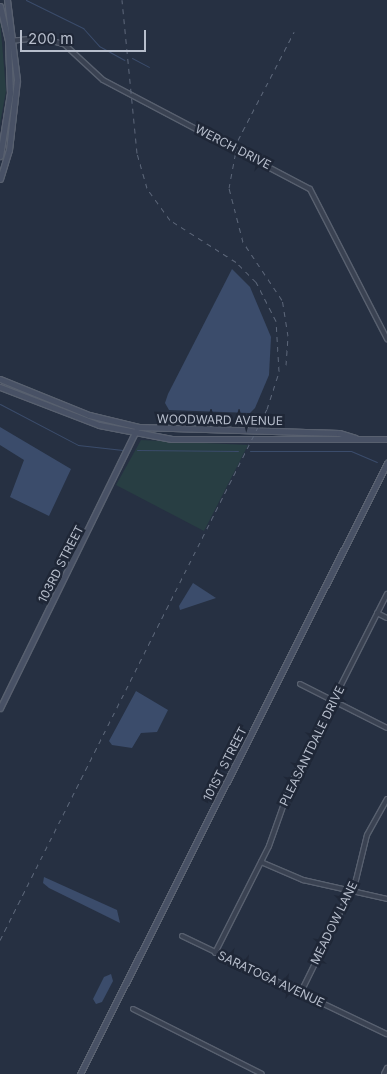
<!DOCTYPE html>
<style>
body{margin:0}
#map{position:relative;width:387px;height:1074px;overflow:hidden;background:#263042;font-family:Inter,sans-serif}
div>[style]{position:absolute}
.green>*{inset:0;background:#283e43}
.water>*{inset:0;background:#3b4c6b}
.stream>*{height:1px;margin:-0.5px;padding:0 0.5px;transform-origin:0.5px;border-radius:0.5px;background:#3b4c6b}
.roads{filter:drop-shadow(1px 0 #58606f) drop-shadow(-1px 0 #58606f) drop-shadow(0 1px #58606f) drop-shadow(0 -1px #58606f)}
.street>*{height:4px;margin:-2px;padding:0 2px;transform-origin:2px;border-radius:2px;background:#3a4252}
.secondary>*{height:5px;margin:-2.5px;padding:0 2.5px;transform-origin:2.5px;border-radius:2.5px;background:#485165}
.rail>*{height:1px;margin-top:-0.5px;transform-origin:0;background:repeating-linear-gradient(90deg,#5c6679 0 5px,transparent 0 10px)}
span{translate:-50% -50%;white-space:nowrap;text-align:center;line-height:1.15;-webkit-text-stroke:5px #1f2737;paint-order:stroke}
.street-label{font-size:12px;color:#b7becc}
.scale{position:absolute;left:20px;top:30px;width:126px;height:22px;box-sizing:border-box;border:2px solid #b7becc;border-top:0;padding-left:6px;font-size:15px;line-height:18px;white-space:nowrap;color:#b7becc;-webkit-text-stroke:4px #1f2737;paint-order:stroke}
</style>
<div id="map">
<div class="green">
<i style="clip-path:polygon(0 19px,6px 91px,0 124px)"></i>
<i style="clip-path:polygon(141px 440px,248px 445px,204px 531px,116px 485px)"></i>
</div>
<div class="water">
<i style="clip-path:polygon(232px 269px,250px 287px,271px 337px,269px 375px,255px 408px,250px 413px,169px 410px,165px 403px,168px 394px)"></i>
<i style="clip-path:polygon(0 427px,71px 469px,49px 516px,10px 497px,24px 460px,0 445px)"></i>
<i style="clip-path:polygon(193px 583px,216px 598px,180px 610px,179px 606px)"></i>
<i style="clip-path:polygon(136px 691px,168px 710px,157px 732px,141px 733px,132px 748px,112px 745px,109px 741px)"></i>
<i style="clip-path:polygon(44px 877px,117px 910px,120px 923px,49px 888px,43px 883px)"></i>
<i style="clip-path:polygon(111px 974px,113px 981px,102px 1002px,96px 1004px,93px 999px,104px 977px)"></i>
</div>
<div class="stream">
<i style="left:26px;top:0;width:64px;rotate:26.2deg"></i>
<i style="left:83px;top:28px;width:24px;rotate:48deg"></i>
<i style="left:99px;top:46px;width:29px;rotate:29deg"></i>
<i style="left:132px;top:58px;width:19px;rotate:28deg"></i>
<i style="left:0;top:404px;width:88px;rotate:27.7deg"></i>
<i style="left:78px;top:445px;width:45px;rotate:6.3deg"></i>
<i style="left:137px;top:450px;width:101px;rotate:0.6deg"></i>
<i style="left:250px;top:451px;width:101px"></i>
<i style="left:351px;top:451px;width:28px;rotate:23deg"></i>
</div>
<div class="roads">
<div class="street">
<i style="left:10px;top:41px;width:31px;rotate:-6deg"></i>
<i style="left:41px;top:38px;width:24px;rotate:15deg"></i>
<i style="left:64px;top:44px;width:53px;rotate:42.7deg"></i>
<i style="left:103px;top:80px;width:234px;rotate:27.8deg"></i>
<i style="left:310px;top:189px;width:169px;rotate:62.8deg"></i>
<i style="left:377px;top:613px;width:11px;rotate:27deg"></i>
<i style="left:300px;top:684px;width:97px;rotate:26.8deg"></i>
<i style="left:261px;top:862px;width:46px;rotate:23.2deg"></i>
<i style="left:303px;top:880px;width:86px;rotate:12.7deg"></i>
<i style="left:182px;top:936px;width:227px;rotate:25.6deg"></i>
<i style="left:215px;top:953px;width:120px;rotate:-63.2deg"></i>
<i style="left:269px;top:846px;width:66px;rotate:-70.5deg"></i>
<i style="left:291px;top:784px;width:213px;rotate:-63.2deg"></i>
<i style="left:302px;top:990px;width:123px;rotate:-63.9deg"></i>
<i style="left:356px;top:880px;width:46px;rotate:-76.3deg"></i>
<i style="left:367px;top:835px;width:41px;rotate:-60.9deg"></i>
<i style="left:133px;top:1009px;width:144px;rotate:26.7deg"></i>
<i style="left:384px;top:1074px;width:7px;rotate:-63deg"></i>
</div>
<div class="secondary">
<i style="left:0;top:6px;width:37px;rotate:77deg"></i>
<i style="left:8px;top:42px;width:51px;rotate:87.8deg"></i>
<i style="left:10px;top:93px;width:64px;rotate:99deg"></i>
<i style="left:0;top:179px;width:30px;rotate:-73deg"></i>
<i style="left:9px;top:150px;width:70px;rotate:-83.5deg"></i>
<i style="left:17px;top:80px;width:81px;rotate:-97.1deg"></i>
<i style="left:0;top:379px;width:96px;rotate:22deg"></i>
<i style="left:89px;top:415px;width:51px;rotate:13.5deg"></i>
<i style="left:139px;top:427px;width:200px;rotate:1.7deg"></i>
<i style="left:339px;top:433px;width:17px;rotate:17deg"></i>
<i style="left:0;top:387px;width:106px;rotate:21deg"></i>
<i style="left:99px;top:425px;width:74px;rotate:10.9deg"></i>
<i style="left:172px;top:439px;width:215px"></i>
<i style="left:0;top:708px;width:309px;rotate:-63.9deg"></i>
<i style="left:80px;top:1074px;width:684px;rotate:-63.32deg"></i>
</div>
</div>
<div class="rail">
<i style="left:286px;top:365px;width:29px;rotate:-86deg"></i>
<i style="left:288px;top:336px;width:36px;rotate:-99deg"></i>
<i style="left:282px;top:300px;width:70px;rotate:-123.9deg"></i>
<i style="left:243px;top:242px;width:56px;rotate:-104.5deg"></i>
<i style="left:229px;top:188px;width:49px;rotate:-79.4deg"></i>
<i style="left:238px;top:140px;width:122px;rotate:-62.6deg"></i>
<i style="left:0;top:940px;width:594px;rotate:-63.31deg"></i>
<i style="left:267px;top:409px;width:40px;rotate:-72deg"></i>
<i style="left:279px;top:371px;width:50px;rotate:-93.4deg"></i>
<i style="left:276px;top:321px;width:44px;rotate:-117.1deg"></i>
<i style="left:256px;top:282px;width:28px;rotate:-135deg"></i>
<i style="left:236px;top:262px;width:78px;rotate:-147.5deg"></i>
<i style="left:170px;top:220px;width:39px;rotate:-126deg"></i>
<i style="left:147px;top:188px;width:36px;rotate:-106deg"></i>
<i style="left:137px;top:153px;width:154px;rotate:-95.6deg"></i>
</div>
<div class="street-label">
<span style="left:233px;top:147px;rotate:27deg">WERCH DRIVE</span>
<span style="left:220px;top:420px;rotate:1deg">WOODWARD AVENUE</span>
<span style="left:61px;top:564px;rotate:-63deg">103RD STREET</span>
<span style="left:312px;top:746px;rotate:-64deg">PLEASANTDALE DRIVE</span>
<span style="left:225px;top:764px;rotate:-63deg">101ST STREET</span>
<span style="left:334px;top:923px;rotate:-64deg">MEADOW LANE</span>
<span style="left:271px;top:979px;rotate:25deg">SARATOGA AVENUE</span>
</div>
<div class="scale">200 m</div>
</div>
